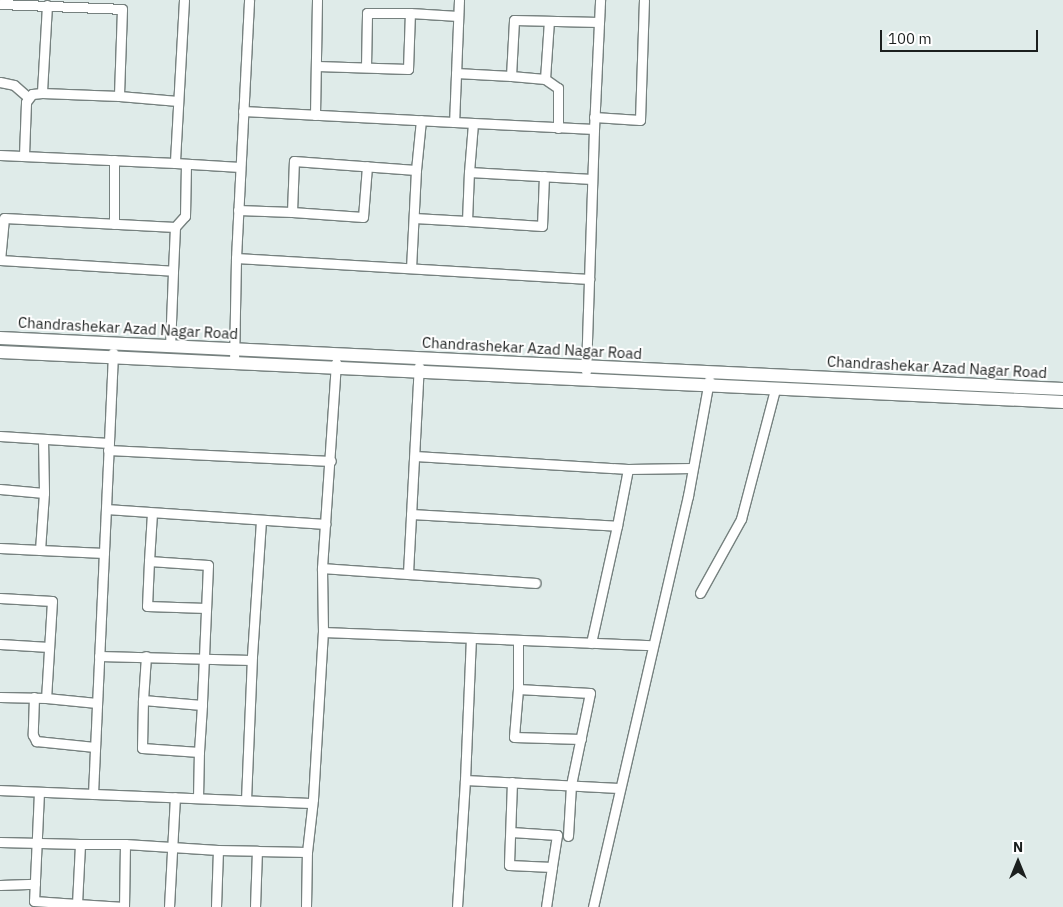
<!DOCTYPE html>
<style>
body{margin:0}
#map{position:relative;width:1063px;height:907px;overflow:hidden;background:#dfebe9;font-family:"IBM Plex Sans",sans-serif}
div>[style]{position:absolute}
.roads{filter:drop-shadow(1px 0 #76817f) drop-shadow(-1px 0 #76817f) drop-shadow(0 1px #76817f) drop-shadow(0 -1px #76817f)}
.street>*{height:9px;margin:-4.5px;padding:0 4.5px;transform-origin:4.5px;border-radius:4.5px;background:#fff}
.secondary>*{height:12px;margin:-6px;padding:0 6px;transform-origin:6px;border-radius:6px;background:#fff}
span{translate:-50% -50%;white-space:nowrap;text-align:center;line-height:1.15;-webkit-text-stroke:4px #fff;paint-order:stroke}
.street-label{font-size:15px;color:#1b1f1e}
.north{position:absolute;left:993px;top:837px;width:50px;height:50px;-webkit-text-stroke:4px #fff;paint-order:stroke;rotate:0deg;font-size:14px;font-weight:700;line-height:20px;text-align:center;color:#1b1f1e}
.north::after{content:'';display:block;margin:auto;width:18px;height:22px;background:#1b1f1e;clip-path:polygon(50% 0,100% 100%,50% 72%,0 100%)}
.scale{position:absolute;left:880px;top:30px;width:158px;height:22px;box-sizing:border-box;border:2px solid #1b1f1e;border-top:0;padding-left:6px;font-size:15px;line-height:18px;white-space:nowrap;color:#1b1f1e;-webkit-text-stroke:4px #fff;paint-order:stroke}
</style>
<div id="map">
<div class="roads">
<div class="street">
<i style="left:184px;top:0;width:163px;rotate:93.2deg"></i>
<i style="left:175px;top:163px;width:65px;rotate:3.5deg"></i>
<i style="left:459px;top:0;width:122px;rotate:92.3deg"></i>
<i style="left:454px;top:122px;width:140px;rotate:2.9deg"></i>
<i style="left:594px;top:129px;width:129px;rotate:-87.3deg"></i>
<i style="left:0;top:4px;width:122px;rotate:2.3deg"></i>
<i style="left:122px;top:9px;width:87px;rotate:92deg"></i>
<i style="left:119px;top:96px;width:59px;rotate:4.8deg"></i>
<i style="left:47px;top:5px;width:88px;rotate:93.3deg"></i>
<i style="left:42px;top:93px;width:77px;rotate:2.2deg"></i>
<i style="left:317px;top:66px;width:91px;rotate:1.9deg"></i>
<i style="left:408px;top:69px;width:56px;rotate:-88deg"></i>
<i style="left:410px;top:13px;width:48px;rotate:3.6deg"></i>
<i style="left:366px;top:67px;width:54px;rotate:-88.9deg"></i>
<i style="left:367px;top:13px;width:43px"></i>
<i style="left:456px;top:73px;width:55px;rotate:3.1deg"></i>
<i style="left:511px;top:76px;width:56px;rotate:-86.9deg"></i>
<i style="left:514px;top:20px;width:85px;rotate:1.3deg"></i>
<i style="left:511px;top:76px;width:34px;rotate:5deg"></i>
<i style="left:545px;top:79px;width:58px;rotate:-86.1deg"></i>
<i style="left:545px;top:79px;width:16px;rotate:35deg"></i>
<i style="left:558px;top:88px;width:40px;rotate:90deg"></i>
<i style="left:0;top:82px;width:14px;rotate:12deg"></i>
<i style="left:14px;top:85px;width:18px;rotate:41deg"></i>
<i style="left:243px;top:111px;width:211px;rotate:3deg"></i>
<i style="left:315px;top:115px;width:115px;rotate:-89deg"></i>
<i style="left:594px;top:117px;width:46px;rotate:3.7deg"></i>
<i style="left:640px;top:120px;width:120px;rotate:-88.1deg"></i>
<i style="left:0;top:155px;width:175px;rotate:2.6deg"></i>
<i style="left:24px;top:155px;width:53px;rotate:-87.8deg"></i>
<i style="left:26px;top:102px;width:10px;rotate:-53deg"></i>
<i style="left:32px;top:94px;width:10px;rotate:-6deg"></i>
<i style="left:114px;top:160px;width:64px;rotate:90deg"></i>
<i style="left:416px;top:170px;width:50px;rotate:-84.3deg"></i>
<i style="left:469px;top:172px;width:49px;rotate:-85.3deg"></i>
<i style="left:238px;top:210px;width:54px;rotate:2.1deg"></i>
<i style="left:292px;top:212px;width:51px;rotate:-87.8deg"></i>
<i style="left:294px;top:161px;width:122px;rotate:4.2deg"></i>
<i style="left:416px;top:170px;width:98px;rotate:92.9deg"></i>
<i style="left:292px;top:212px;width:71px;rotate:4deg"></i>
<i style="left:363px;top:217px;width:51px;rotate:-85.5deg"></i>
<i style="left:414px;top:218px;width:53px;rotate:3.2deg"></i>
<i style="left:467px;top:221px;width:49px;rotate:-87.7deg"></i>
<i style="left:469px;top:172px;width:123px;rotate:3.3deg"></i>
<i style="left:467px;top:221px;width:75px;rotate:3.8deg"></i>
<i style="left:542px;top:226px;width:50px;rotate:-87.7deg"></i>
<i style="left:175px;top:227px;width:15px;rotate:-48deg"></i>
<i style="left:185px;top:216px;width:52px;rotate:-88.9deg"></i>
<i style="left:236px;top:258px;width:354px;rotate:3.4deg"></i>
<i style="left:170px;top:347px;width:76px;rotate:-87.7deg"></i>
<i style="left:173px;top:271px;width:44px;rotate:-87.4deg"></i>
<i style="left:175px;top:227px;width:171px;rotate:-177deg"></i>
<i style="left:4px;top:218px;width:42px;rotate:95.4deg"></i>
<i style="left:0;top:260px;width:173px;rotate:3.6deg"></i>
<i style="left:234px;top:363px;width:105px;rotate:-88.9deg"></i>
<i style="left:236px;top:258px;width:258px;rotate:-87.1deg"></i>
<i style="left:586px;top:371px;width:242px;rotate:-88.1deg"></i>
<i style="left:0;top:436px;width:109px;rotate:3.7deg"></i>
<i style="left:43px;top:439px;width:54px;rotate:88.9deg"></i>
<i style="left:44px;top:493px;width:57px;rotate:94deg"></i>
<i style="left:40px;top:550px;width:64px;rotate:2.7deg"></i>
<i style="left:108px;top:450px;width:223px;rotate:2.8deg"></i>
<i style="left:415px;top:456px;width:213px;rotate:3.5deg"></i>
<i style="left:628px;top:469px;width:64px;rotate:-0.9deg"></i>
<i style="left:0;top:489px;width:44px;rotate:5.2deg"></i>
<i style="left:106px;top:509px;width:220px;rotate:3.9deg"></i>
<i style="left:152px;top:513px;width:48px;rotate:93.6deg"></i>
<i style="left:149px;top:561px;width:59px;rotate:3.9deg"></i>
<i style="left:208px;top:565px;width:140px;rotate:92.5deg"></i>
<i style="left:411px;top:514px;width:206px;rotate:3.3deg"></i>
<i style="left:617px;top:526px;width:58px;rotate:-79.1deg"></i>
<i style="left:0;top:548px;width:40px;rotate:2.9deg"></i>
<i style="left:149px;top:561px;width:45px;rotate:92.5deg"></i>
<i style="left:147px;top:606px;width:59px;rotate:1.9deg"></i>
<i style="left:322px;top:568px;width:214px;rotate:4deg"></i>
<i style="left:408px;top:573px;width:207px;rotate:-87deg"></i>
<i style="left:700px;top:593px;width:85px;rotate:-61deg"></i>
<i style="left:741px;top:519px;width:134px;rotate:-75.3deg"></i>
<i style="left:0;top:598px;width:52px;rotate:3.3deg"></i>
<i style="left:52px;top:601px;width:97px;rotate:93.5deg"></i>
<i style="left:46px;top:698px;width:46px;rotate:-178.8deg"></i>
<i style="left:323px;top:632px;width:329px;rotate:2.3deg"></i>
<i style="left:518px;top:640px;width:49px;rotate:90deg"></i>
<i style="left:518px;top:689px;width:72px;rotate:3.2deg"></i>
<i style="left:590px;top:693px;width:94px;rotate:101.7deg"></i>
<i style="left:571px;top:785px;width:51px;rotate:93.4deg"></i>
<i style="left:591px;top:643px;width:120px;rotate:-77.5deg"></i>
<i style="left:0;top:644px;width:49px;rotate:3.5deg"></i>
<i style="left:99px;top:656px;width:152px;rotate:1.5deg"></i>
<i style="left:518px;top:689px;width:48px;rotate:94.8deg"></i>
<i style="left:514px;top:737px;width:67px;rotate:1.7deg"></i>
<i style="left:34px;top:697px;width:38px;rotate:92deg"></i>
<i style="left:33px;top:735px;width:7px;rotate:63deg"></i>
<i style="left:36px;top:741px;width:59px;rotate:5.8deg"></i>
<i style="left:46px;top:698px;width:51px;rotate:5.6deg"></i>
<i style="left:143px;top:700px;width:59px;rotate:4.8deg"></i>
<i style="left:202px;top:705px;width:47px;rotate:93.7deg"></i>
<i style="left:199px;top:752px;width:57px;rotate:-176deg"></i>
<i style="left:142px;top:748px;width:48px;rotate:-88.8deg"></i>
<i style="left:143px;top:700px;width:44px;rotate:-86.1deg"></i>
<i style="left:465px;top:780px;width:154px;rotate:3deg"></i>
<i style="left:512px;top:782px;width:83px;rotate:92.1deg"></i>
<i style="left:509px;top:865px;width:43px;rotate:2.7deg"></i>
<i style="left:552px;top:867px;width:40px;rotate:98.5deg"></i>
<i style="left:0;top:790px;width:312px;rotate:2.4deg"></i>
<i style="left:39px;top:792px;width:109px;rotate:92.6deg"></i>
<i style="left:34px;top:901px;width:43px;rotate:4deg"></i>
<i style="left:77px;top:904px;width:60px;rotate:-87.1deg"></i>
<i style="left:80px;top:844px;width:45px"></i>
<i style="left:125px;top:844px;width:63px;rotate:90.9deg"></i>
<i style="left:93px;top:794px;width:442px;rotate:-87.4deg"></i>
<i style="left:198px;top:798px;width:46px;rotate:-88.8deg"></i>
<i style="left:246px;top:800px;width:144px;rotate:-87.6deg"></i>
<i style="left:252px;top:656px;width:136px;rotate:-86.2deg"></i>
<i style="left:511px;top:832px;width:46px;rotate:3.7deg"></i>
<i style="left:557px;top:835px;width:32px;rotate:99deg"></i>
<i style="left:0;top:842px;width:80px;rotate:1.4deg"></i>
<i style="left:125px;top:844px;width:93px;rotate:3.7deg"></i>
<i style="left:0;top:885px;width:35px;rotate:-2deg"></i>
<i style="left:77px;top:904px;width:47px;rotate:3.7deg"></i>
<i style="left:169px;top:907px;width:110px;rotate:-86.9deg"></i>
<i style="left:216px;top:907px;width:57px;rotate:-88deg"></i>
<i style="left:218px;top:850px;width:39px;rotate:1deg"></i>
<i style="left:255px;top:907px;width:56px;rotate:-88deg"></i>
<i style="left:257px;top:851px;width:50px;rotate:1.1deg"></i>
<i style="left:306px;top:907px;width:55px;rotate:-89deg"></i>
<i style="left:307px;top:852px;width:53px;rotate:-83.5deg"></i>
<i style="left:313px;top:799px;width:167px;rotate:-86.6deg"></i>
<i style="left:323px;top:632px;width:64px;rotate:-90.9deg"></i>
<i style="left:322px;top:568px;width:206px;rotate:-86.1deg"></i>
<i style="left:457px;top:907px;width:127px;rotate:-86.4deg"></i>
<i style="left:465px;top:780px;width:142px;rotate:-87.6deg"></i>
<i style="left:593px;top:907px;width:422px;rotate:-77deg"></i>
<i style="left:688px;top:496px;width:118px;rotate:-79.7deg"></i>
</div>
<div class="secondary">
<i style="left:0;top:338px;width:1064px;rotate:2.75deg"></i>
<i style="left:0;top:352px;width:1064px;rotate:2.69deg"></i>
</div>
</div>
<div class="street-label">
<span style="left:128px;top:328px;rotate:3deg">Chandrashekar Azad Nagar Road</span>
<span style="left:532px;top:348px;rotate:3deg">Chandrashekar Azad Nagar Road</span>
<span style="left:937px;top:367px;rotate:3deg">Chandrashekar Azad Nagar Road</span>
</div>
<div class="north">N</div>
<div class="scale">100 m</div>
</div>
